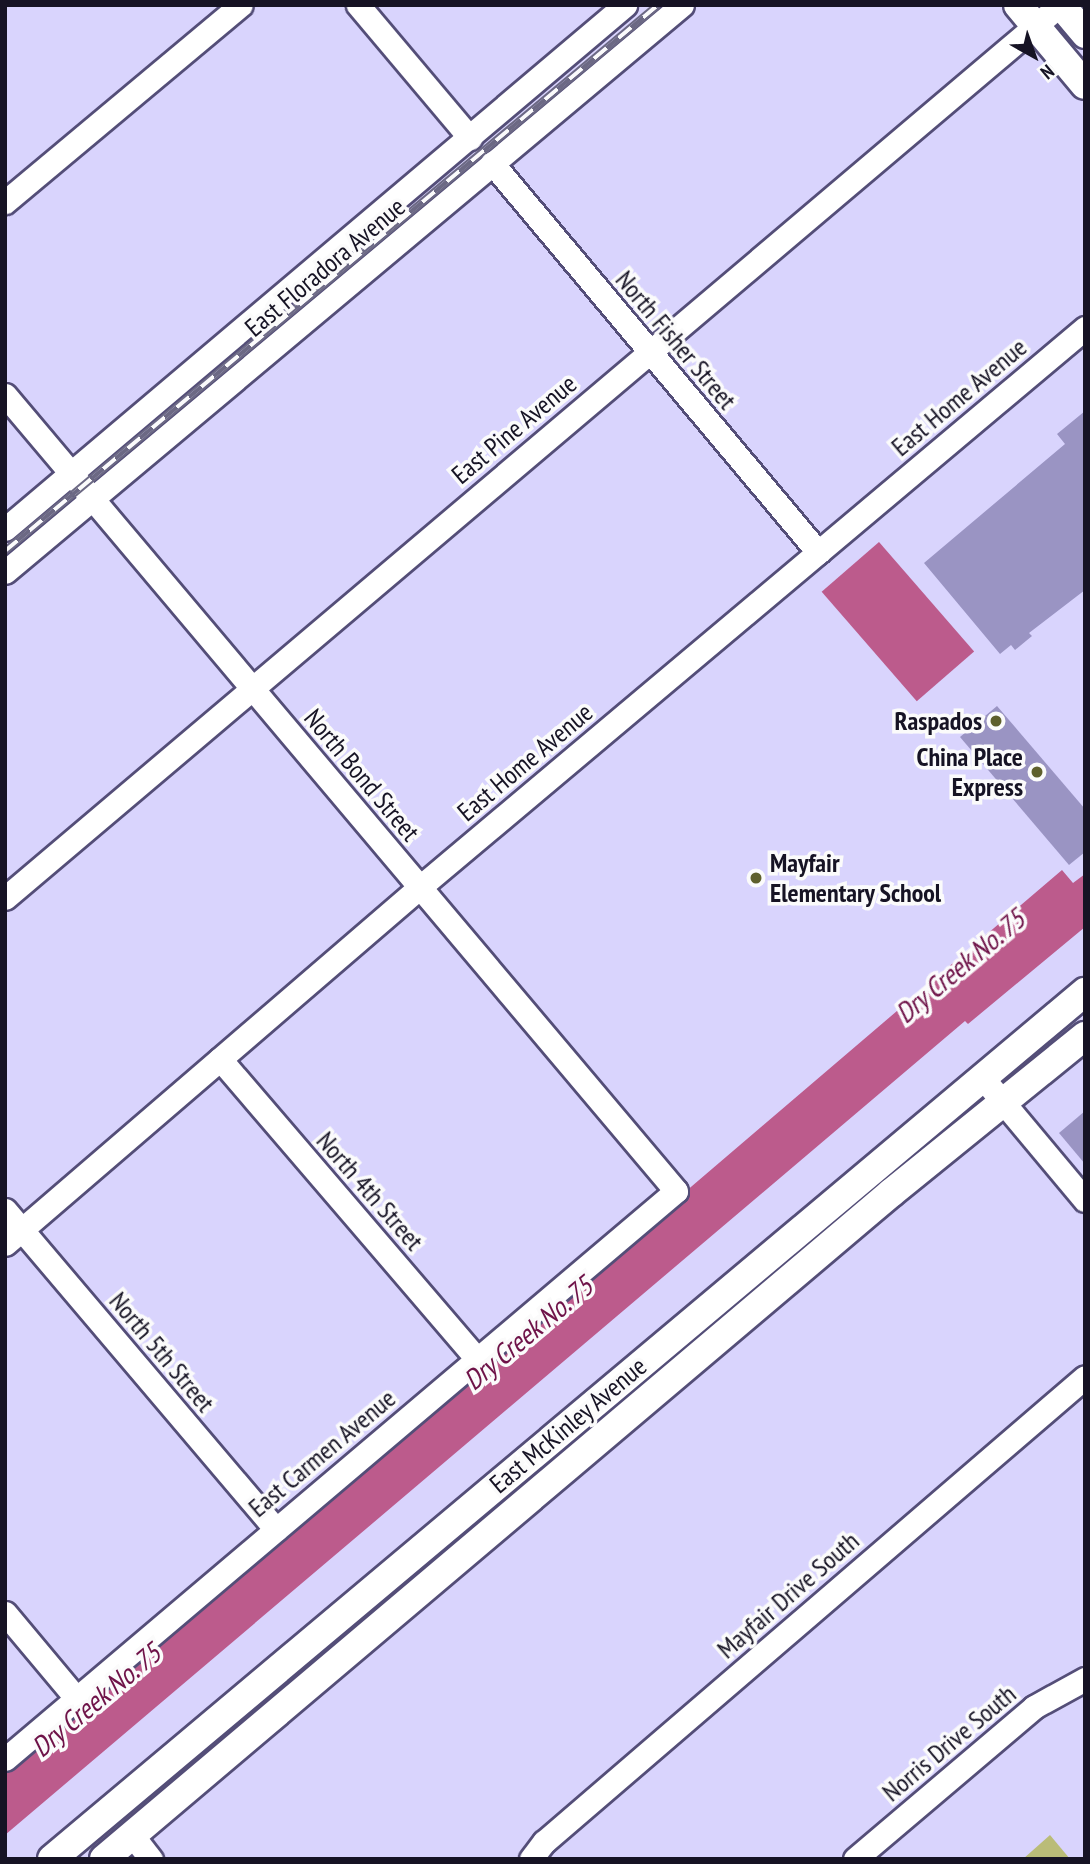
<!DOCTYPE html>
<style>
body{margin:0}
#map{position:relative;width:1090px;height:1864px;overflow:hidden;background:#d9d4fd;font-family:"PT Sans Narrow",sans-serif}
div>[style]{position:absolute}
.green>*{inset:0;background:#babc78}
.water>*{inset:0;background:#bc5b8c;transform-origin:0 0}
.building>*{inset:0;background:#9a94c3}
.roads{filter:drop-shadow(2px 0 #544e78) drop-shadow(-2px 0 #544e78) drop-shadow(0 2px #544e78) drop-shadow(0 -2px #544e78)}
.minor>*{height:23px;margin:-11.5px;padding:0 11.5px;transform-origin:11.5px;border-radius:11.5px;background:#fff}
.major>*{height:28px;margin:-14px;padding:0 14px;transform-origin:14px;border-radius:14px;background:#fff}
.rail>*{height:8px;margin-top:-4px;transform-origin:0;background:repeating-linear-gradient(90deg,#fbfbfb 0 16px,#6c6984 0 32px);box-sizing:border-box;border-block:2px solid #6c6984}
.dots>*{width:19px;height:19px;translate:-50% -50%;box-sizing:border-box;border:4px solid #fbfbfb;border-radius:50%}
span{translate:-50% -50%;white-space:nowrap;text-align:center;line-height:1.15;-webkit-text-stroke:7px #fbfbfb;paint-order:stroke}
.street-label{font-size:26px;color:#161324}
.poi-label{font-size:26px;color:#161324;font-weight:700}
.right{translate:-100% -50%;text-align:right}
.left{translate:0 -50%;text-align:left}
.water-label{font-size:28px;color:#6e1248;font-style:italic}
.frame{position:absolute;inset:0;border:7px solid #161324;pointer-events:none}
.north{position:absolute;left:999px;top:21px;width:70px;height:70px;-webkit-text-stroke:5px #fbfbfb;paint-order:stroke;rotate:140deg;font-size:19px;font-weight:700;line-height:28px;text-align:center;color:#161324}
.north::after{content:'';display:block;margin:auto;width:24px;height:32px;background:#161324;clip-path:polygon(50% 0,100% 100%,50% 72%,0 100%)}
</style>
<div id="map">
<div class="green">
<i style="clip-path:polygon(1050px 1835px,1070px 1859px,1023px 1859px)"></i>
</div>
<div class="water">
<i style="left:879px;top:542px;width:145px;height:76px;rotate:49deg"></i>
<i style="clip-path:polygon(1062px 870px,1073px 883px,1085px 874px,1085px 927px,968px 1024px,965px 1021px,5px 1835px,5px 1773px)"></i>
</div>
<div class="building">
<i style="clip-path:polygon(1085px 411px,1085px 590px,1029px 633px,1032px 636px,1015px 650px,1011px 645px,1000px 654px,924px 563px,1065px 444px,1057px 434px)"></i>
<i style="clip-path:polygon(997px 706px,1085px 809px,1085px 852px,1069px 865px,960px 737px)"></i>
<i style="clip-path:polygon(1085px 1111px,1085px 1164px,1059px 1133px)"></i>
</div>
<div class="roads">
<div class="minor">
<i style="left:358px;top:5px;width:174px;rotate:49.9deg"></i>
<i style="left:492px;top:163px;width:508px;rotate:50.04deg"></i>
<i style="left:5px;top:202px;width:307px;rotate:-39.9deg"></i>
<i style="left:5px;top:395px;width:1041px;rotate:49.87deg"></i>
<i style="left:676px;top:1191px;width:879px;rotate:139.75deg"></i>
<i style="left:5px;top:529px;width:812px;rotate:-40.2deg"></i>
<i style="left:5px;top:572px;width:883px;rotate:-39.95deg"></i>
<i style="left:5px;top:898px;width:1382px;rotate:-40.25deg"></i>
<i style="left:220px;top:1059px;width:395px;rotate:49.4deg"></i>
<i style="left:982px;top:1077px;width:160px;rotate:50.1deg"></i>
<i style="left:5px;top:1210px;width:419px;rotate:49.7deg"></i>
<i style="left:5px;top:1244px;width:547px;rotate:-40.7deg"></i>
<i style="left:420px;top:887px;width:869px;rotate:-40.05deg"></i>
<i style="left:5px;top:1613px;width:112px;rotate:50.1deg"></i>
<i style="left:132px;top:1835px;width:31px;rotate:52deg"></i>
<i style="left:531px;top:1859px;width:21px;rotate:-53deg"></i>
<i style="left:544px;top:1842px;width:713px;rotate:-40.68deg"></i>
<i style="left:855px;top:1859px;width:235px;rotate:-40.3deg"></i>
<i style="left:1034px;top:1707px;width:58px;rotate:-28.8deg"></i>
</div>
<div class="major">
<i style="left:1018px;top:5px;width:104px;rotate:50.1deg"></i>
<i style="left:1061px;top:5px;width:38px;rotate:50deg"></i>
<i style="left:52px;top:1859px;width:1349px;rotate:-40.01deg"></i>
<i style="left:104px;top:1859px;width:1031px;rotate:-40.24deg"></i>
<i style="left:891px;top:1193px;width:250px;rotate:-39deg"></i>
</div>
</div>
<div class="rail">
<i style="left:5px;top:551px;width:851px;rotate:-39.9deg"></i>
</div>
<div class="dots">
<i style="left:996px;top:721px;background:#5e5f2c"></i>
<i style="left:1037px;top:772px;background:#5e5f2c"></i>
<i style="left:756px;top:878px;background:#5e5f2c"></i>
</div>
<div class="street-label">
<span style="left:325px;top:267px;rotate:-40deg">East Floradora Avenue</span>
<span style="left:676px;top:340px;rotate:50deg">North Fisher Street</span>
<span style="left:959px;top:397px;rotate:-40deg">East Home Avenue</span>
<span style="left:514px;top:429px;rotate:-40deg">East Pine Avenue</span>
<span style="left:525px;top:762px;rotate:-40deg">East Home Avenue</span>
<span style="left:362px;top:775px;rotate:50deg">North Bond Street</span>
<span style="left:370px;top:1191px;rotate:49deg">North 4th Street</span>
<span style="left:162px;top:1352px;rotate:50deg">North 5th Street</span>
<span style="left:568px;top:1425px;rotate:-40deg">East McKinley Avenue</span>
<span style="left:322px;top:1453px;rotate:-40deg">East Carmen Avenue</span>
<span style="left:788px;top:1595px;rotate:-41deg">Mayfair Drive South</span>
<span style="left:949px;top:1743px;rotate:-40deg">Norris Drive South</span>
</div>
<div class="poi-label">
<span class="right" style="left:982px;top:721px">Raspados</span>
<span class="right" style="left:1023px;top:772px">China Place<br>Express</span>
<span class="left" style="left:770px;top:878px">Mayfair<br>Elementary School</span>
</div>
<div class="water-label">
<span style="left:960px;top:966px;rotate:-40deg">Dry Creek No. 75</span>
<span style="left:528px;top:1333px;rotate:-40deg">Dry Creek No. 75</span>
<span style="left:96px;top:1700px;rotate:-40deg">Dry Creek No. 75</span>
</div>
<div class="frame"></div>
<div class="north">N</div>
</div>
